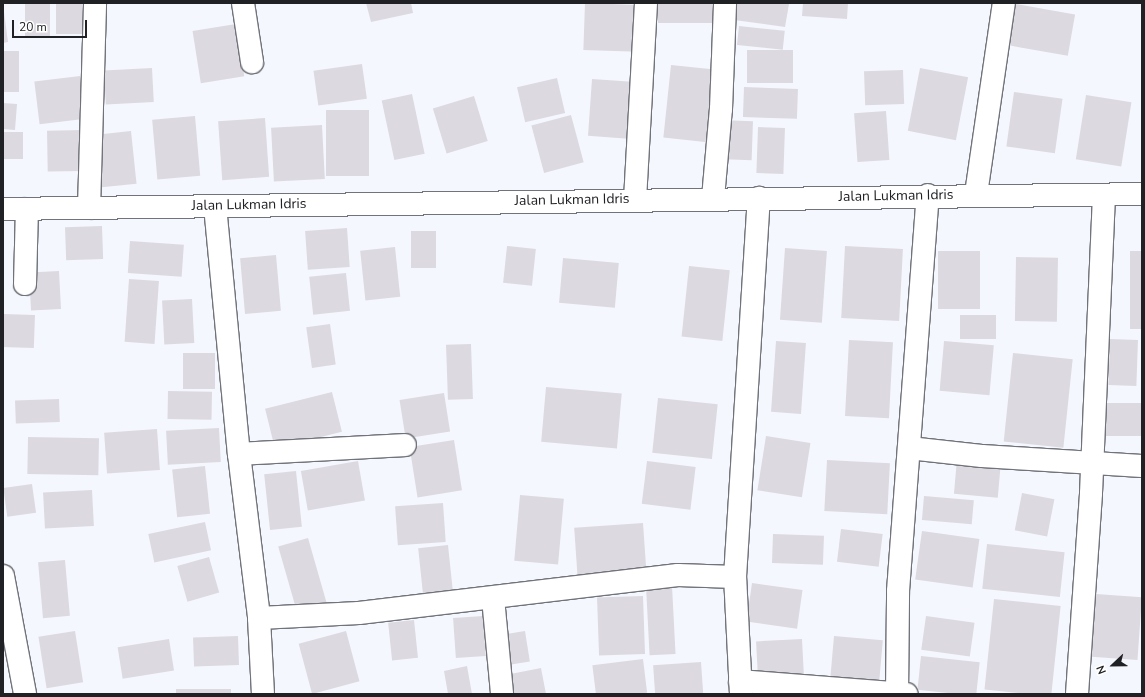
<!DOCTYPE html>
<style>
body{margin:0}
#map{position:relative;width:1145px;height:697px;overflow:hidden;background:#f5f7fe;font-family:"Nunito Sans",sans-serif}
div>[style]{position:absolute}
.building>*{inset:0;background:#dcd9e1;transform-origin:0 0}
.roads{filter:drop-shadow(1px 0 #71737a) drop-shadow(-1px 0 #71737a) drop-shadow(0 1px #71737a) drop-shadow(0 -1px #71737a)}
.street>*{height:22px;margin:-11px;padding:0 11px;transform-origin:11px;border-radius:11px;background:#fff}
span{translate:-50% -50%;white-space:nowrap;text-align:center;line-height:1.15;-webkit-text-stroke:3px #fff;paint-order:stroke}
.street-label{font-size:14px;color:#202124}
.frame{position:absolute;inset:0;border:4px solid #202124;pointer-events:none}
.north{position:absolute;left:1093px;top:645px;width:40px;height:40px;-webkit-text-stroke:3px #fff;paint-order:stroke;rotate:248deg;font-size:11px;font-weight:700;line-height:16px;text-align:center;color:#202124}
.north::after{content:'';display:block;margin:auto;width:14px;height:18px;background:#202124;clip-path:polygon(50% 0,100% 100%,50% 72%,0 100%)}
.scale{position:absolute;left:12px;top:20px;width:75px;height:18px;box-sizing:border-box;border:2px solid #202124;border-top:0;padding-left:5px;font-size:12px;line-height:14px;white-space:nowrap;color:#202124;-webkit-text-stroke:3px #fff;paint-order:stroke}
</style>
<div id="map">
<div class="building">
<i style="left:25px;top:3px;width:25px;height:35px"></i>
<i style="left:56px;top:3px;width:27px;height:31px"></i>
<i style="clip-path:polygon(366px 3px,411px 3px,413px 13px,371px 22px)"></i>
<i style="left:585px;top:3px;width:54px;height:47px;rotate:2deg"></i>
<i style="left:658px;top:3px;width:62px;height:20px"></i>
<i style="clip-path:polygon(736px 3px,789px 4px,785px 27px,734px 20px)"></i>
<i style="clip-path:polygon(803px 3px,848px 3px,847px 19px,802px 16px)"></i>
<i style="clip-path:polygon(3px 4px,8px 42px,3px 43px)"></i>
<i style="left:1016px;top:4px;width:60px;height:42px;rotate:10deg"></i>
<i style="left:236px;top:24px;width:53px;height:44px;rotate:81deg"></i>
<i style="left:739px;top:26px;width:46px;height:19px;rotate:6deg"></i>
<i style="left:793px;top:50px;width:33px;height:46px;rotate:90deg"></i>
<i style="left:3px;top:51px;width:16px;height:41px"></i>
<i style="left:362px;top:64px;width:35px;height:49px;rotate:82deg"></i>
<i style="left:671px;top:65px;width:44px;height:73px;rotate:6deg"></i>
<i style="left:152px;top:68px;width:34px;height:48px;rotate:87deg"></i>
<i style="left:920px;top:68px;width:49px;height:64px;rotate:11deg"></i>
<i style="left:903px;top:70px;width:34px;height:39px;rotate:88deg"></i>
<i style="left:80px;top:76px;width:43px;height:46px;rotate:83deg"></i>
<i style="left:557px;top:78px;width:36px;height:41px;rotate:77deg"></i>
<i style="left:592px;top:79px;width:40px;height:57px;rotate:4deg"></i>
<i style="left:744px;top:87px;width:54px;height:30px;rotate:2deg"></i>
<i style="left:1014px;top:92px;width:49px;height:55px;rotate:8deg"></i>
<i style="left:412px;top:94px;width:61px;height:31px;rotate:78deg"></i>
<i style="left:1086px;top:95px;width:46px;height:65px;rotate:9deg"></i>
<i style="left:474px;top:96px;width:47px;height:43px;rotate:73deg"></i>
<i style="clip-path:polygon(3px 103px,17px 104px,15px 130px,3px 129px)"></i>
<i style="left:326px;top:110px;width:43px;height:66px"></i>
<i style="left:886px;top:111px;width:49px;height:32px;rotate:86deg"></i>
<i style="left:571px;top:115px;width:49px;height:41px;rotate:75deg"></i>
<i style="left:195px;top:116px;width:60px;height:43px;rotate:85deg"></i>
<i style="left:265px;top:118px;width:59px;height:47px;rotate:86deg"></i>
<i style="left:720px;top:120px;width:33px;height:39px;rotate:2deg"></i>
<i style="left:322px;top:125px;width:54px;height:51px;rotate:87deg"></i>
<i style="left:758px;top:127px;width:27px;height:46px;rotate:2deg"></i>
<i style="left:83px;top:130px;width:41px;height:36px;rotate:89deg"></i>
<i style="left:131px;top:131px;width:53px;height:35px;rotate:84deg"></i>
<i style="left:3px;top:132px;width:20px;height:27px"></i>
<i style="left:102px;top:226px;width:33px;height:37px;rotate:88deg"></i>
<i style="left:347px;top:228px;width:39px;height:42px;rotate:86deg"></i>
<i style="left:411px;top:231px;width:25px;height:37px"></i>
<i style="left:130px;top:241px;width:54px;height:32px;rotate:4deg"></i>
<i style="left:507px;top:246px;width:29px;height:37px;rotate:6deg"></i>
<i style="left:845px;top:246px;width:58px;height:72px;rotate:3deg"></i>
<i style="left:395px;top:247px;width:50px;height:35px;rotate:84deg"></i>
<i style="left:785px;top:248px;width:42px;height:72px;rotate:4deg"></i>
<i style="left:938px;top:251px;width:42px;height:58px"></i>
<i style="left:1130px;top:251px;width:12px;height:78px"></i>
<i style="left:276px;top:255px;width:56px;height:36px;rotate:85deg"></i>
<i style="left:1016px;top:257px;width:42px;height:64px;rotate:1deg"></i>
<i style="left:563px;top:258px;width:56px;height:45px;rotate:5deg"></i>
<i style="left:689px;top:266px;width:41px;height:71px;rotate:6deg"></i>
<i style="left:59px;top:271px;width:38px;height:30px;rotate:87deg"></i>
<i style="left:346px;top:273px;width:38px;height:37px;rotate:84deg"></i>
<i style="left:129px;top:279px;width:30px;height:63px;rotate:4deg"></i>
<i style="left:192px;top:299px;width:44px;height:30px;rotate:87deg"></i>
<i style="left:3px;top:314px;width:32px;height:33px;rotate:2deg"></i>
<i style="left:960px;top:315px;width:36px;height:24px"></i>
<i style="left:330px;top:324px;width:41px;height:24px;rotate:82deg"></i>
<i style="left:1110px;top:339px;width:28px;height:46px;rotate:2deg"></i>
<i style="left:849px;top:340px;width:44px;height:76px;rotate:3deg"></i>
<i style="left:776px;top:341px;width:30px;height:71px;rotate:4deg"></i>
<i style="left:944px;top:341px;width:50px;height:50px;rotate:5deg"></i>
<i style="left:471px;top:344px;width:55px;height:25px;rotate:88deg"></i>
<i style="left:183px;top:353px;width:32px;height:36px"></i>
<i style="left:1013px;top:353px;width:60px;height:89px;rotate:6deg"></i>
<i style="left:546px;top:387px;width:76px;height:55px;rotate:5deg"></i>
<i style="left:168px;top:391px;width:44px;height:28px;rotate:1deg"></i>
<i style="left:332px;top:392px;width:41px;height:69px;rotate:76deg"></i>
<i style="left:444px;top:393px;width:39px;height:45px;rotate:81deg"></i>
<i style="left:658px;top:398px;width:60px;height:55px;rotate:6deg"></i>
<i style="left:59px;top:399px;width:23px;height:44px;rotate:88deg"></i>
<i style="left:1105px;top:403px;width:37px;height:33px"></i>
<i style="left:219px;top:428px;width:34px;height:53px;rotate:87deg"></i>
<i style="left:157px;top:429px;width:41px;height:53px;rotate:86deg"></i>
<i style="left:766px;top:436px;width:45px;height:55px;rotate:9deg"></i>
<i style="left:28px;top:437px;width:71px;height:37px;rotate:1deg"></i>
<i style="left:454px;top:440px;width:51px;height:45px;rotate:81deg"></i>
<i style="left:957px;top:459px;width:44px;height:35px;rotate:5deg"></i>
<i style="left:827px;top:460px;width:63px;height:51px;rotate:3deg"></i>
<i style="left:358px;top:461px;width:40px;height:58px;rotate:80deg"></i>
<i style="left:647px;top:461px;width:49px;height:43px;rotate:7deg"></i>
<i style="left:205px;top:466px;width:48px;height:33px;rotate:84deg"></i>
<i style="left:296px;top:471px;width:56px;height:32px;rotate:84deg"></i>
<i style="left:32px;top:484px;width:29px;height:29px;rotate:82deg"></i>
<i style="left:92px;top:490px;width:36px;height:49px;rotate:87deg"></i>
<i style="left:1022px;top:493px;width:33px;height:38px;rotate:11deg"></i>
<i style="left:520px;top:495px;width:44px;height:66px;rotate:5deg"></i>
<i style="left:924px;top:496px;width:50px;height:24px;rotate:5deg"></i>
<i style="left:443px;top:503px;width:39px;height:48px;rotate:86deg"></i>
<i style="left:205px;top:522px;width:29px;height:58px;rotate:78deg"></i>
<i style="left:643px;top:523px;width:47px;height:69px;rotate:86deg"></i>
<i style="left:841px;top:529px;width:42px;height:33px;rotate:7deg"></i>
<i style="left:922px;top:531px;width:58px;height:49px;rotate:8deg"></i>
<i style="left:773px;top:534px;width:51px;height:29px;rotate:2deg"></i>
<i style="left:308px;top:538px;width:69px;height:31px;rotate:74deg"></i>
<i style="left:987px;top:544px;width:78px;height:45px;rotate:6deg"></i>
<i style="left:448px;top:545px;width:45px;height:30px;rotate:84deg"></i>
<i style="left:209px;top:557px;width:37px;height:33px;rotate:74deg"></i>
<i style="left:65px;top:560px;width:56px;height:27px;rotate:85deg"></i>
<i style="left:752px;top:583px;width:51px;height:39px;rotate:8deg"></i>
<i style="left:672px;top:586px;width:68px;height:26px;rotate:87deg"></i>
<i style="left:1096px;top:594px;width:46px;height:63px;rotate:4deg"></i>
<i style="left:643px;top:596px;width:58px;height:46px;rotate:88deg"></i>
<i style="left:994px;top:599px;width:67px;height:91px;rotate:6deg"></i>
<i style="left:483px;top:616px;width:40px;height:30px;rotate:86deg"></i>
<i style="left:926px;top:616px;width:49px;height:34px;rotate:8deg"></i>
<i style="left:414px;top:620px;width:38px;height:26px;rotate:84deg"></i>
<i style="left:75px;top:631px;width:52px;height:37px;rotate:81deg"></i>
<i style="left:346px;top:631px;width:52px;height:49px;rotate:75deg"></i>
<i style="left:525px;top:631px;width:31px;height:25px;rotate:81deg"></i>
<i style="left:238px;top:636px;width:29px;height:45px;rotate:88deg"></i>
<i style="left:834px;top:636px;width:49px;height:48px;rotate:5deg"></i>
<i style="left:169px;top:639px;width:32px;height:52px;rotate:81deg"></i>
<i style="left:802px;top:639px;width:40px;height:46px;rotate:87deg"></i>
<i style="left:921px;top:656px;width:59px;height:34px;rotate:6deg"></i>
<i style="left:643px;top:659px;width:34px;height:51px;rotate:83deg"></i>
<i style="left:701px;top:662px;width:32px;height:48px;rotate:86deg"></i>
<i style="clip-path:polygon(467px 666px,472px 694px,448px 694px,444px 671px)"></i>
<i style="clip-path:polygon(541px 668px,546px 694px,508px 694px,505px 675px)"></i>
<i style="left:176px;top:689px;width:55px;height:5px"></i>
</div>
<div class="roads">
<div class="street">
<i style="left:243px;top:3px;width:60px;rotate:81.3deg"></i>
<i style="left:976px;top:194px;width:193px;rotate:-81.7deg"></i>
<i style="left:713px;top:198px;width:89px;rotate:-84.9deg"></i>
<i style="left:721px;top:109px;width:106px;rotate:-87.8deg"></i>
<i style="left:635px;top:200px;width:197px;rotate:-86.8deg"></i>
<i style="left:215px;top:206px;width:249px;rotate:84.5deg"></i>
<i style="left:239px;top:454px;width:165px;rotate:83deg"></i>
<i style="left:259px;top:618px;width:76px;rotate:87deg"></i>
<i style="left:89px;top:208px;width:205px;rotate:-88.3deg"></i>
<i style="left:3px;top:209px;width:1139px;rotate:-0.75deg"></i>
<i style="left:25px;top:284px;width:75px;rotate:-88.5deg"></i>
<i style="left:909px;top:448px;width:73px;rotate:6.3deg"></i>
<i style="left:982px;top:456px;width:160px;rotate:3.6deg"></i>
<i style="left:239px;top:454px;width:166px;rotate:-3.1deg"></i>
<i style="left:3px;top:576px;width:120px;rotate:79.4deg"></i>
<i style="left:493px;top:598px;width:96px;rotate:84.6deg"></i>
<i style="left:259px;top:618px;width:100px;rotate:-2.9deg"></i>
<i style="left:359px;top:613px;width:321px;rotate:-6.8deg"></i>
<i style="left:678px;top:575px;width:57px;rotate:2deg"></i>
<i style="left:740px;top:681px;width:167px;rotate:4.5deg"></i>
<i style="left:741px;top:694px;width:117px;rotate:-92.9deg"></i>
<i style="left:735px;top:577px;width:380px;rotate:-86.4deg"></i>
<i style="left:897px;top:694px;width:103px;rotate:-89.4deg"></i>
<i style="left:898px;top:591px;width:397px;rotate:-85.7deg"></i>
<i style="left:1077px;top:694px;width:201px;rotate:-86deg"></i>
<i style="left:1091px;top:493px;width:298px;rotate:-87.5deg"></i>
</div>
</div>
<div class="street-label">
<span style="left:896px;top:196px;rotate:-1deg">Jalan Lukman Idris</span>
<span style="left:572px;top:200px;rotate:-1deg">Jalan Lukman Idris</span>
<span style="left:249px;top:205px;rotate:-1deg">Jalan Lukman Idris</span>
</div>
<div class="frame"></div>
<div class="north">N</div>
<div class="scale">20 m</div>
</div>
